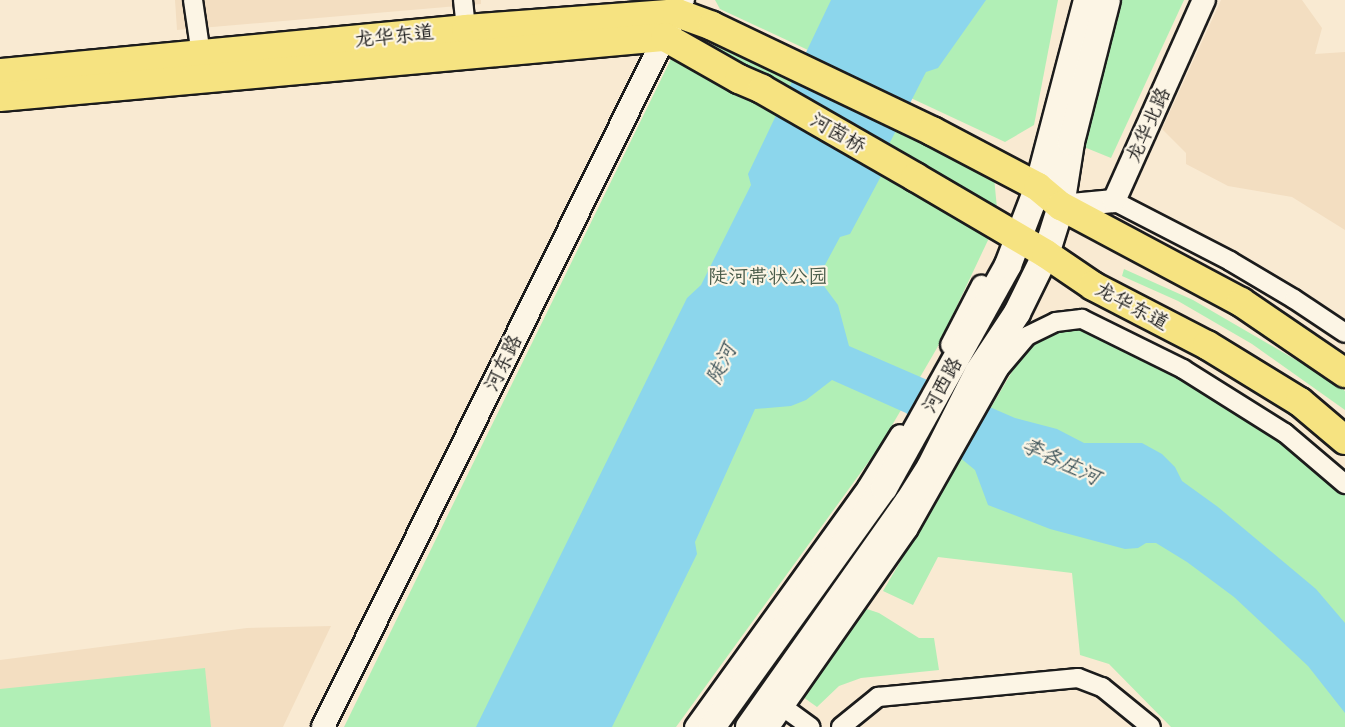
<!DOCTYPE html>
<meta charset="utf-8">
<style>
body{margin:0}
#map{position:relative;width:1345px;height:727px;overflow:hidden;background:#f9ead2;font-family:Sriracha,"LXGW WenKai TC",sans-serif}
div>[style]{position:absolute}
.built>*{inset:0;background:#f3dec1}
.green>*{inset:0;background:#b1efb6}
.water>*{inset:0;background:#8cd6ec}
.roads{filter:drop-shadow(2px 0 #1c1c1c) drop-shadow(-2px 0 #1c1c1c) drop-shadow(0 2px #1c1c1c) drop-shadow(0 -2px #1c1c1c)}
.minor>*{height:18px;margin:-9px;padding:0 9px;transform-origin:9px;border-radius:9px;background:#fcf5e5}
.tertiary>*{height:22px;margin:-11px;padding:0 11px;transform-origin:11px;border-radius:11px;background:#fcf5e5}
.secondary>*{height:26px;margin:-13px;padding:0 13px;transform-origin:13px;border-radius:13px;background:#fcf5e5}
.primary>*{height:28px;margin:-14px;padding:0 14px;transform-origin:14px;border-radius:14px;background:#f6e381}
span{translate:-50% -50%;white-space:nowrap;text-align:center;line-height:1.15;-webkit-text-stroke:4.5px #fcf5e5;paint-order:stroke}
.street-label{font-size:20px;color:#1c1c1c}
.park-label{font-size:20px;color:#495b4a}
.water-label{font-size:21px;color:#3e545a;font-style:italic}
</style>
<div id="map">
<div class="built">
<i style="clip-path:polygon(175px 0,481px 0,481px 4px,177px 30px)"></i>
<i style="clip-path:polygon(1221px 0,1302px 0,1322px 28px,1315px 54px,1345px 52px,1345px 230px,1292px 197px,1228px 186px,1186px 164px,1186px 153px,1162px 129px)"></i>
<i style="clip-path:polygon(331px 626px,283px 727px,0 727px,0 660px,247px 628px)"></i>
</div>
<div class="green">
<i style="clip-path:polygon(715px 0,1058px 0,1034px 125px,1005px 142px,720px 9px)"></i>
<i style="clip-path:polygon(1114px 0,1184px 0,1111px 158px,1079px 145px)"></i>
<i style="clip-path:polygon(692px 45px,714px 45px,994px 177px,998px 219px,937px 348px,880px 446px,676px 727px,344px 727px,671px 59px)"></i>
<i style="clip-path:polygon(1124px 269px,1193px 300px,1332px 381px,1345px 391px,1345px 410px,1252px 344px,1178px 301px,1122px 276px)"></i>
<i style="clip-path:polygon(1078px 326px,1153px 362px,1233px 405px,1293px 447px,1345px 494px,1345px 727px,1171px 727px,1109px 664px,1080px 655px,1072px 573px,938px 557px,913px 605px,883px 591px,1033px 336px)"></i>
<i style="clip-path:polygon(864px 608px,879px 613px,919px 638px,934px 638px,939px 670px,861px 678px,839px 686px,817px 707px,803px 697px)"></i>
<i style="clip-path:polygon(205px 668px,211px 727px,0 727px,0 689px)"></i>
</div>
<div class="water">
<i style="clip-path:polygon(831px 0,986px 0,938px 68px,926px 72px,885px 152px,887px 165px,850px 234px,840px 237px,818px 278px,838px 305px,849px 346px,1015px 418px,1057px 429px,1084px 443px,1142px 443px,1162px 454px,1175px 467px,1182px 481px,1218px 507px,1316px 589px,1345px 623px,1345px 713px,1308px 666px,1234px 597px,1187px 562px,1156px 543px,1146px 543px,1138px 548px,1125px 549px,1050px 529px,988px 505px,975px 470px,906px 413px,832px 380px,806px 400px,791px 406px,755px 409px,695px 542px,697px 554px,612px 727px,476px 727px,687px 298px,701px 285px,751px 185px,748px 174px)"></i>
</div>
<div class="roads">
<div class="minor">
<i style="left:193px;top:0;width:56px;rotate:81.7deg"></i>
<i style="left:463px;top:0;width:29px;rotate:84deg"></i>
<i style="left:1114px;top:201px;width:131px;rotate:27.3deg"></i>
<i style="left:1230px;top:261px;width:74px;rotate:30.7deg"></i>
<i style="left:1294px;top:299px;width:61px;rotate:33.7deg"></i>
<i style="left:950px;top:345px;width:68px;rotate:-62.7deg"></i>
<i style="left:783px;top:707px;width:34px;rotate:36deg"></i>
<i style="left:694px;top:727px;width:296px;rotate:-54.2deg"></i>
<i style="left:867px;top:487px;width:62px;rotate:-58.1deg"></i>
<i style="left:770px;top:727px;width:241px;rotate:-55deg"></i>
<i style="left:908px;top:530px;width:185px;rotate:-60.5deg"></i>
<i style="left:999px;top:369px;width:43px;rotate:-49.7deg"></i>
<i style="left:1027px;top:336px;width:32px;rotate:-26deg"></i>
<i style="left:1056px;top:322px;width:26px;rotate:-7deg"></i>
<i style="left:1082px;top:319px;width:113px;rotate:26.3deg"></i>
<i style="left:1183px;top:369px;width:120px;rotate:32.1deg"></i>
<i style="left:1285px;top:433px;width:79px;rotate:40.4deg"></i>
<i style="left:841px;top:727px;width:48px;rotate:-39deg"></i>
<i style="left:878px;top:697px;width:201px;rotate:-5.4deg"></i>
<i style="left:1078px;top:678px;width:26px;rotate:21deg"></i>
<i style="left:1102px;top:687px;width:63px;rotate:39.2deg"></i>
</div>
<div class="tertiary">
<i style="left:1061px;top:206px;width:53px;rotate:-5.4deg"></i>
<i style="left:1114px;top:201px;width:220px;rotate:-65.9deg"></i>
<i style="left:323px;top:727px;width:811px;rotate:-63.66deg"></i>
</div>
<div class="secondary">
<i style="left:712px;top:727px;width:294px;rotate:-54.3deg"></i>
<i style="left:884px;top:488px;width:255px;rotate:-60.9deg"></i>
<i style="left:1008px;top:265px;width:84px;rotate:-69deg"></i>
<i style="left:1038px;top:187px;width:193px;rotate:-75.3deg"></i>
<i style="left:749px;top:727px;width:276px;rotate:-54.8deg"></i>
<i style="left:908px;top:502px;width:41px;rotate:-57.8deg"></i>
<i style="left:930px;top:467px;width:106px;rotate:-63.2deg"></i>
<i style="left:978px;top:372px;width:71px;rotate:-56.5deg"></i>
<i style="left:1017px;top:313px;width:66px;rotate:-63.8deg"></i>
<i style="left:1046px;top:254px;width:50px;rotate:-72.6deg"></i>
<i style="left:1061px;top:206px;width:65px;rotate:-81.1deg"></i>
<i style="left:1071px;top:142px;width:146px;rotate:-75.8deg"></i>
</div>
<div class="primary">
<i style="left:0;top:73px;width:468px;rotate:-5.4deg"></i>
<i style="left:466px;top:29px;width:212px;rotate:-4.3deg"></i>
<i style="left:677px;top:13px;width:37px;rotate:20deg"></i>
<i style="left:712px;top:26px;width:244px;rotate:25.5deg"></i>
<i style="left:932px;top:131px;width:120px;rotate:27.8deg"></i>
<i style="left:1038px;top:187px;width:30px;rotate:40deg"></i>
<i style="left:1061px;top:206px;width:204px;rotate:28.1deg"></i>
<i style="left:1241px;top:302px;width:126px;rotate:34.3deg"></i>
<i style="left:0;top:97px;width:668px;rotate:-5.16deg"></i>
<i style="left:665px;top:37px;width:85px;rotate:29.6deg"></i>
<i style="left:739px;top:79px;width:25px;rotate:23deg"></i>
<i style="left:762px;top:89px;width:177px;rotate:29.9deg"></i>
<i style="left:915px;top:177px;width:152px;rotate:30.4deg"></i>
<i style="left:1046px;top:254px;width:57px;rotate:34.2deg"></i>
<i style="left:1093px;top:286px;width:128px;rotate:27.4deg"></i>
<i style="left:1207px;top:345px;width:109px;rotate:31.5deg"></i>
<i style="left:1300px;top:402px;width:59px;rotate:40.2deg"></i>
</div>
</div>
<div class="street-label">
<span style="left:394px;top:36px;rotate:-6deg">龙华东道</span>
<span style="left:1148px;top:125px;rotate:-66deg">龙华北路</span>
<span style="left:838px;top:133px;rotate:30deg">河茵桥</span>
<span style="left:1132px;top:306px;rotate:28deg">龙华东道</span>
<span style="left:503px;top:363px;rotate:-64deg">河东路</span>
<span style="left:942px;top:385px;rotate:-61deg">河西路</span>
</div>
<div class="park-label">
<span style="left:768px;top:276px">陡河带状公园</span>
</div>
<div class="water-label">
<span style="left:721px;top:364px;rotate:-64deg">陡河</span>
<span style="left:1061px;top:461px;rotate:25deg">李各庄河</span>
</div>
</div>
